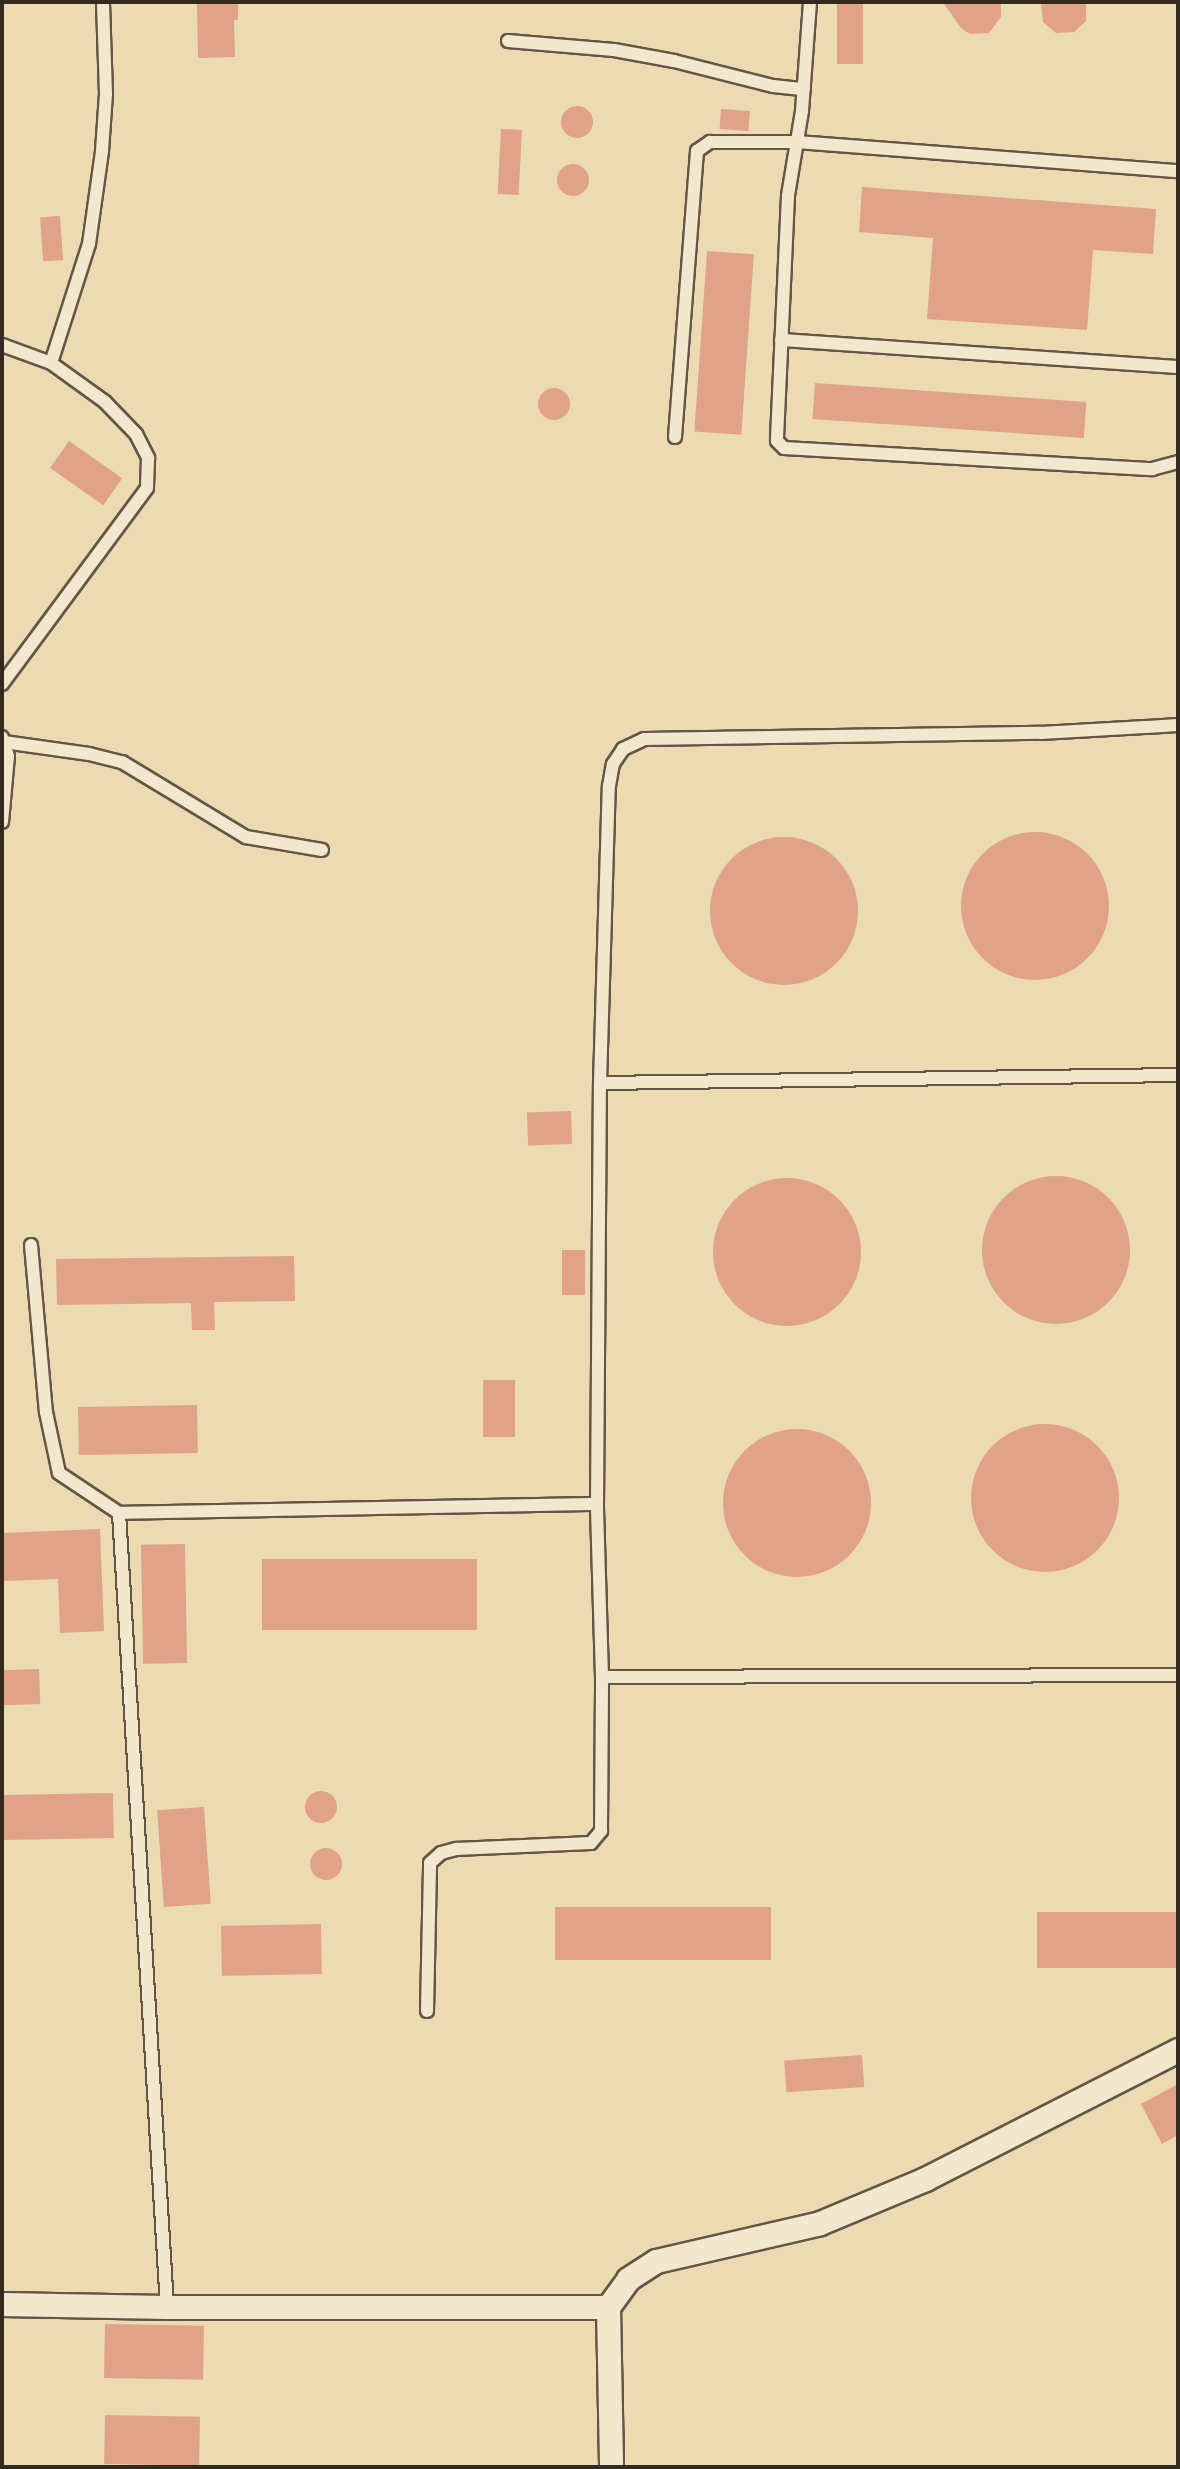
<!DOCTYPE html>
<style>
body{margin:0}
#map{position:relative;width:1180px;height:2469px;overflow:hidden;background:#ecdab3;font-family:"Gentium Book Plus",serif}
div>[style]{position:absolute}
.building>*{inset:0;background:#e0a288;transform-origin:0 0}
.round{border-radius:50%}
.roads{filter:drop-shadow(2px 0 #625645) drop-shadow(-2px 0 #625645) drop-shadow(0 2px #625645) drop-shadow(0 -2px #625645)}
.lane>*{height:12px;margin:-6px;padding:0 6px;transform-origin:6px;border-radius:6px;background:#f3e7ce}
.street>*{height:23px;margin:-11.5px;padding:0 11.5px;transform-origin:11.5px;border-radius:11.5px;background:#f3e7ce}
span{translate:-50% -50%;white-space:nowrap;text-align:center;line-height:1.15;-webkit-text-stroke:5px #f3e7ce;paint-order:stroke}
.frame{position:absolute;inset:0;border:4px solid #342a20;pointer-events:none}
</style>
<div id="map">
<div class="building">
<i style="clip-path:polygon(197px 2px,238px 2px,238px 20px,234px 20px,235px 57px,198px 58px)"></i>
<i style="left:837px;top:2px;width:26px;height:62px"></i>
<i style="clip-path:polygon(943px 2px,1001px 2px,1001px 17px,989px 33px,970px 34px,961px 28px)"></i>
<i style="clip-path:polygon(1041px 2px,1086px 2px,1086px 21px,1074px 32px,1056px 33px,1043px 22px)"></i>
<i class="round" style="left:561px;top:106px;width:32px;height:32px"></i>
<i style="left:721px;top:109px;width:29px;height:20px;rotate:4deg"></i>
<i style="left:501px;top:129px;width:21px;height:65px;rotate:3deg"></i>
<i class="round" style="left:557px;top:164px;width:32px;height:32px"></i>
<i style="clip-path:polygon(862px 187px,1156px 209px,1153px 254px,1093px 250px,1087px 330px,927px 319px,933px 238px,859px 232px)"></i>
<i style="left:60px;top:216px;width:44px;height:20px;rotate:86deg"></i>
<i style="left:707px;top:251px;width:47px;height:181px;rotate:4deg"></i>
<i style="left:815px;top:383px;width:272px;height:36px;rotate:4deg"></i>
<i class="round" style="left:538px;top:388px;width:32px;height:32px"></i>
<i style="left:69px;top:441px;width:65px;height:33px;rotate:35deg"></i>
<i class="round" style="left:961px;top:832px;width:148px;height:148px"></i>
<i class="round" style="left:710px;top:837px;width:148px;height:148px"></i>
<i style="left:571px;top:1111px;width:33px;height:44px;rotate:88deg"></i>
<i class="round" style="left:982px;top:1176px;width:148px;height:148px"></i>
<i class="round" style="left:713px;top:1178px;width:148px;height:148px"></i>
<i style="left:562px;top:1250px;width:23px;height:45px"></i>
<i style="clip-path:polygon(294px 1256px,295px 1301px,214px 1302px,215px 1330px,192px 1330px,191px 1303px,57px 1305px,56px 1259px)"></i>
<i style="left:483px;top:1380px;width:32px;height:57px"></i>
<i style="left:197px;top:1405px;width:48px;height:119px;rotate:89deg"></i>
<i class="round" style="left:971px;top:1424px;width:148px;height:148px"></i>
<i class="round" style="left:723px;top:1429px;width:148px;height:148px"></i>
<i style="clip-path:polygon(100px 1529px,104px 1631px,60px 1633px,58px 1579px,3px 1581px,2px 1533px)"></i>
<i style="left:185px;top:1544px;width:119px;height:44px;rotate:89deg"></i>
<i style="left:477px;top:1559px;width:71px;height:215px;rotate:90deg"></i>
<i style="left:39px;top:1669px;width:35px;height:37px;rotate:88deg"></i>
<i class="round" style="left:305px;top:1791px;width:32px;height:32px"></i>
<i style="left:113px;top:1793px;width:45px;height:111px;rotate:89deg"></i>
<i style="left:204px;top:1807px;width:97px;height:47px;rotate:86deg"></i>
<i class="round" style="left:310px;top:1848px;width:32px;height:32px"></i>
<i style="left:771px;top:1907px;width:53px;height:216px;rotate:90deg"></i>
<i style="left:1037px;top:1912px;width:141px;height:56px"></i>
<i style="left:321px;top:1924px;width:50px;height:100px;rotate:89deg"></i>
<i style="left:862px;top:2055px;width:32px;height:78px;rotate:86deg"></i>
<i style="clip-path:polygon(1178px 2084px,1178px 2135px,1162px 2144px,1141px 2104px)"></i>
<i style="left:105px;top:2324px;width:99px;height:54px;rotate:1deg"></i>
<i style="left:105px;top:2415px;width:95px;height:49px;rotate:1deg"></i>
</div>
<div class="roads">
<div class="lane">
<i style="left:810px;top:2px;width:109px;rotate:94.2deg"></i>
<i style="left:802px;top:111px;width:86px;rotate:99.4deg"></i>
<i style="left:788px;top:196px;width:245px;rotate:92.6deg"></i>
<i style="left:777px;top:441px;width:10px;rotate:45deg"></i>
<i style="left:784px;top:448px;width:369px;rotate:3.3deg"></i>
<i style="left:1152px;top:469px;width:27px;rotate:-15deg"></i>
<i style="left:508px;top:41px;width:106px;rotate:4.9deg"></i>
<i style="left:614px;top:50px;width:61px;rotate:10.4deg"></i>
<i style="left:674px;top:61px;width:102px;rotate:14.2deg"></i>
<i style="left:773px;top:86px;width:31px;rotate:6deg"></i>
<i style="left:781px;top:340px;width:398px;rotate:3.9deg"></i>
<i style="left:2px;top:345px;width:52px;rotate:20.2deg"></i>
<i style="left:51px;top:363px;width:67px;rotate:35.8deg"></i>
<i style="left:105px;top:402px;width:45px;rotate:45.9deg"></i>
<i style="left:136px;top:434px;width:27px;rotate:63deg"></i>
<i style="left:148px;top:458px;width:30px;rotate:92deg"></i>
<i style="left:147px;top:488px;width:244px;rotate:126.5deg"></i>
<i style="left:51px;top:363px;width:125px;rotate:-72.3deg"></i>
<i style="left:89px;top:244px;width:94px;rotate:-82deg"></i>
<i style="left:102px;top:151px;width:57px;rotate:-86deg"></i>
<i style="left:106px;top:94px;width:92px;rotate:-91.9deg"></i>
<i style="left:675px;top:437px;width:287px;rotate:-85.6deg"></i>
<i style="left:697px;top:151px;width:16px;rotate:-35deg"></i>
<i style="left:710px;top:142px;width:87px"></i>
<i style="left:797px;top:142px;width:382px;rotate:4.4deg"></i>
<i style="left:4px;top:742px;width:86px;rotate:8deg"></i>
<i style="left:89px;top:754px;width:34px;rotate:14deg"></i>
<i style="left:122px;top:762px;width:145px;rotate:31.2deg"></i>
<i style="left:246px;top:837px;width:77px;rotate:9.7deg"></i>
<i style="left:2px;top:822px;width:66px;rotate:-84.8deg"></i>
<i style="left:8px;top:756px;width:20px;rotate:-108deg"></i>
<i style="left:600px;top:1083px;width:578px;rotate:-0.79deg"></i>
<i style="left:31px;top:1245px;width:168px;rotate:84.9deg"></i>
<i style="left:46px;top:1412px;width:62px;rotate:78deg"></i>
<i style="left:59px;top:1473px;width:72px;rotate:33.7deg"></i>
<i style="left:119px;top:1513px;width:795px;rotate:86.54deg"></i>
<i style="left:119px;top:1513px;width:478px;rotate:-1.1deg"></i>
<i style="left:602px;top:1677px;width:576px;rotate:-0.2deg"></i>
<i style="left:427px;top:2011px;width:148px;rotate:-88.8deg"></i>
<i style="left:430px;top:1863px;width:15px;rotate:-42deg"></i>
<i style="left:441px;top:1853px;width:16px;rotate:-15deg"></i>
<i style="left:456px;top:1849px;width:135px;rotate:-2.5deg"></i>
<i style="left:591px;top:1843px;width:16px;rotate:-50deg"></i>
<i style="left:601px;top:1831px;width:154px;rotate:-89.6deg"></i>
<i style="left:602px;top:1677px;width:173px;rotate:-91.7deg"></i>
<i style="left:597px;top:1504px;width:421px;rotate:-89.6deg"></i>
<i style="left:600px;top:1083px;width:297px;rotate:-88.3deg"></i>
<i style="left:609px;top:786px;width:22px;rotate:-80deg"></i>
<i style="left:613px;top:764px;width:18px;rotate:-56deg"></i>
<i style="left:623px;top:749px;width:23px;rotate:-25deg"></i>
<i style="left:644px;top:739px;width:397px;rotate:-0.9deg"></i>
<i style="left:1041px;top:733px;width:137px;rotate:-3.3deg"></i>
</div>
<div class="street">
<i style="left:2px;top:2304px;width:165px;rotate:1deg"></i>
<i style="left:167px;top:2307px;width:441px"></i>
<i style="left:608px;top:2307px;width:34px;rotate:-54deg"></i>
<i style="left:628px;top:2279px;width:33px;rotate:-33deg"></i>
<i style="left:656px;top:2261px;width:168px;rotate:-13deg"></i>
<i style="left:820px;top:2223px;width:114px;rotate:-22.7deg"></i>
<i style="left:925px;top:2179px;width:284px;rotate:-27deg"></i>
<i style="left:608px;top:2307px;width:160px;rotate:88.9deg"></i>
</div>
</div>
<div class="frame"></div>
</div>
